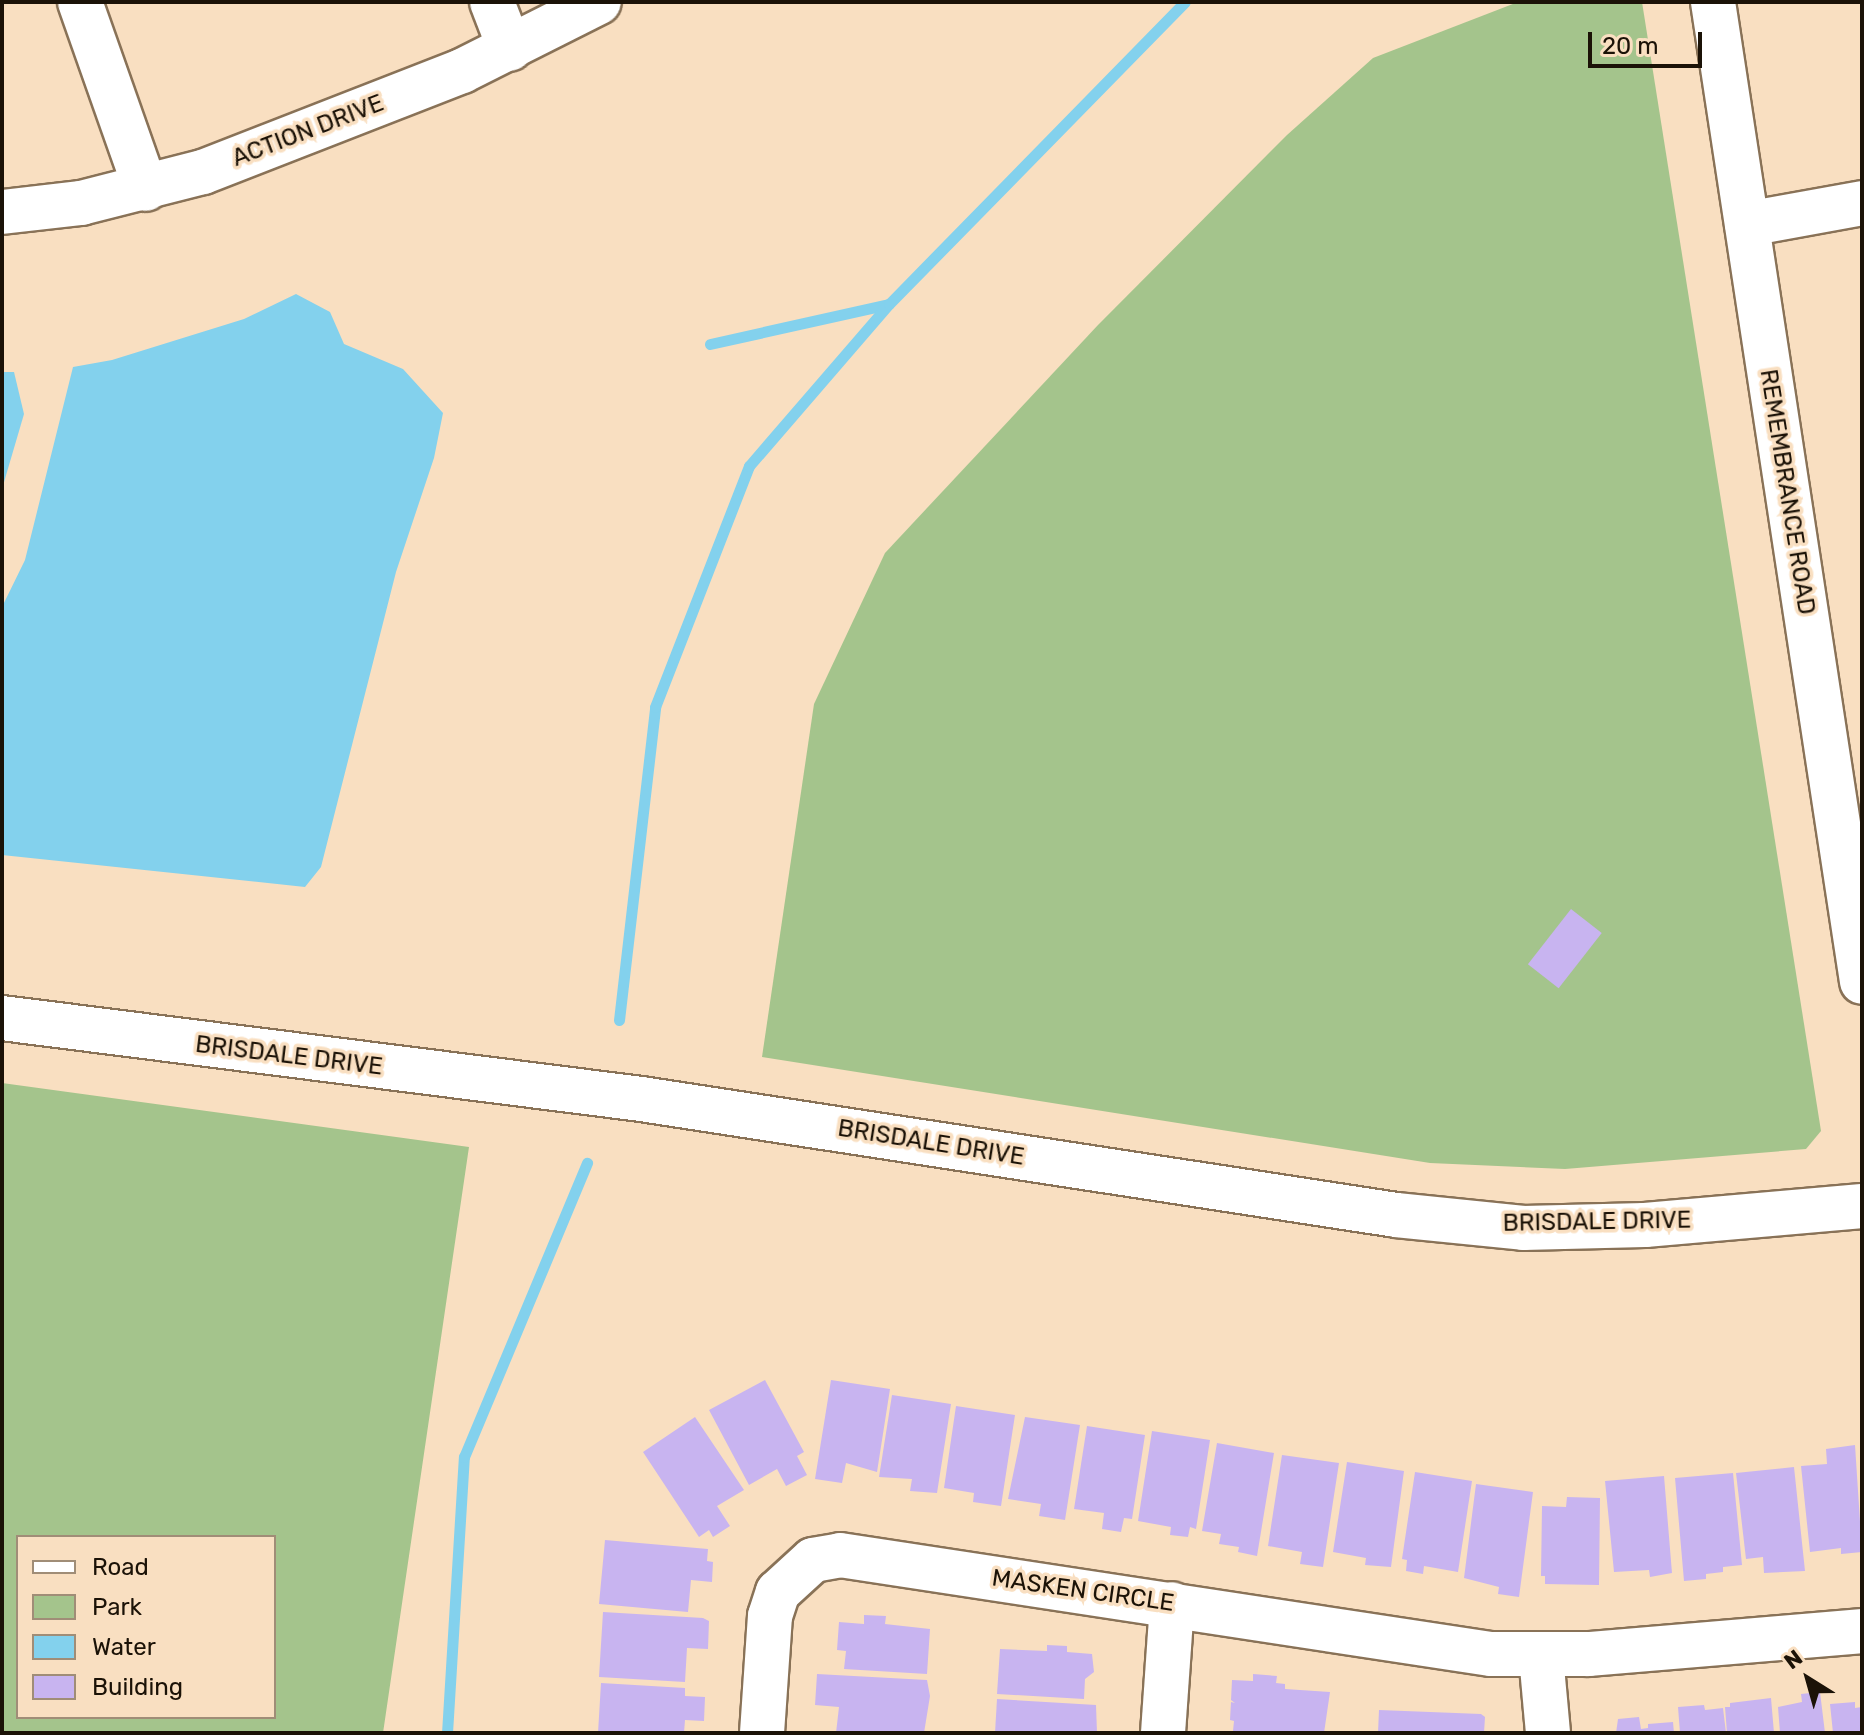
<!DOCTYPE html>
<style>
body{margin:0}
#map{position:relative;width:1864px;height:1735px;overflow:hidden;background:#f9dfc1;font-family:Rubik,sans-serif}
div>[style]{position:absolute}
.green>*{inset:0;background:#a4c48c}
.water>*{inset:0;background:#83d1ed}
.stream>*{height:11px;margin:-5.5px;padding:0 5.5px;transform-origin:5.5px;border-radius:5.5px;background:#83d1ed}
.building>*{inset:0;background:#c8b4f0;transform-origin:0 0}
.roads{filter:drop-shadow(2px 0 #897257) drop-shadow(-2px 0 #897257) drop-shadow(0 2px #897257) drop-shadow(0 -2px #897257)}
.minor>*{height:44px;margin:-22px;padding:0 22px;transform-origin:22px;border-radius:22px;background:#fff}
span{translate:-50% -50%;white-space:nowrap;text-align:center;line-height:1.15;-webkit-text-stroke:7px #f9dfc1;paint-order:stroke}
.street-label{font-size:24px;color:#1b1207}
.frame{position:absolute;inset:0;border:4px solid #1b1207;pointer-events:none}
.legend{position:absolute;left:16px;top:1535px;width:260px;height:184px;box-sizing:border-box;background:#f9dfc1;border:2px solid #a08d77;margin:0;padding:10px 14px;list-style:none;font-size:24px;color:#1b1207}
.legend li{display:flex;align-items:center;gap:16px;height:40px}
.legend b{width:40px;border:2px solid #a08d77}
.north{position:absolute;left:1768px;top:1639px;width:80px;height:80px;-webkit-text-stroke:6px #f9dfc1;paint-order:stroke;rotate:323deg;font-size:22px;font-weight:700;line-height:32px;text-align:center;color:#1b1207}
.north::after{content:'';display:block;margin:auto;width:28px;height:36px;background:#1b1207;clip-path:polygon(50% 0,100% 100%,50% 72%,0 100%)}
.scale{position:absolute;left:1588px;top:32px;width:114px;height:36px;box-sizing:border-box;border:4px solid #1b1207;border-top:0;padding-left:10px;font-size:24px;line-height:28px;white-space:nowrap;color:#1b1207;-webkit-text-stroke:6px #f9dfc1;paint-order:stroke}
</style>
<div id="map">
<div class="green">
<i style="clip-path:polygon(1518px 2px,1642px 2px,1821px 1131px,1806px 1149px,1565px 1169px,1430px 1163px,762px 1057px,814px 704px,885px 553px,1098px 325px,1287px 135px,1373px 58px)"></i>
<i style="clip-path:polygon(evenodd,2px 1083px,469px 1147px,383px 1733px,2px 1733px,2px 1083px,274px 1537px,274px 1717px,18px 1717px,18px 1537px,274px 1537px)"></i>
</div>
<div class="water">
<i style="clip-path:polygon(296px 294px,330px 312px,344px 344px,403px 369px,443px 413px,434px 458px,396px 572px,321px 867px,305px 887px,2px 855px,2px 607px,25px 560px,73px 367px,112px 360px,244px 319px)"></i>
<i style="clip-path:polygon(2px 372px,14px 372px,24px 414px,2px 489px)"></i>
</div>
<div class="stream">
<i style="left:710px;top:344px;width:183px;rotate:-12.6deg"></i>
<i style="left:619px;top:1020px;width:315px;rotate:-83.4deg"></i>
<i style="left:655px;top:707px;width:259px;rotate:-68.7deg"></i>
<i style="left:749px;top:466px;width:214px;rotate:-49.2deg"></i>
<i style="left:889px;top:304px;width:423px;rotate:-45.6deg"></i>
<i style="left:447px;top:1733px;width:277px;rotate:-86.5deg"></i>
<i style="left:464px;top:1457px;width:319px;rotate:-67.3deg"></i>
</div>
<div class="building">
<i style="left:1571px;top:909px;width:39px;height:70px;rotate:38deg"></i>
<i style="clip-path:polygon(765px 1380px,804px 1452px,797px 1456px,807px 1475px,786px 1486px,777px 1469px,749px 1485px,709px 1410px)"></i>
<i style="clip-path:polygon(831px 1380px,890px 1389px,877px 1472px,846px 1463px,842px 1483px,815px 1479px)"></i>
<i style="clip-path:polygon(892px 1395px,951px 1404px,937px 1493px,910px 1491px,912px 1479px,879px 1477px)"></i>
<i style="clip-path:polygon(956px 1406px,1015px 1415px,1001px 1506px,973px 1502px,974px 1493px,944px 1488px)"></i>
<i style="clip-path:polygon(695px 1417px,744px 1490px,717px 1506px,730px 1526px,713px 1537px,709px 1530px,699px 1537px,643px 1452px)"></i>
<i style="clip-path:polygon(1025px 1417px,1080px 1425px,1065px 1520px,1039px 1516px,1041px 1504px,1008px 1499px)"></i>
<i style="clip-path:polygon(1087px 1426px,1145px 1435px,1132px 1519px,1124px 1518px,1121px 1532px,1102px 1529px,1104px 1513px,1074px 1509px)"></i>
<i style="clip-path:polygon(1152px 1431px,1210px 1440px,1196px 1529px,1190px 1527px,1188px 1537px,1170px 1535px,1171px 1527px,1138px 1521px)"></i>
<i style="clip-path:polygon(1217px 1443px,1274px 1453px,1257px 1556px,1238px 1552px,1239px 1547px,1219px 1544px,1221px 1534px,1202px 1531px)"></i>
<i style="clip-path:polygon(1855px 1445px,1862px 1552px,1841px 1554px,1841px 1548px,1810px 1552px,1801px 1466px,1827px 1464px,1826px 1449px)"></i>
<i style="clip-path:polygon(1282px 1455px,1339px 1463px,1323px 1567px,1300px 1564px,1302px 1552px,1268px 1546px)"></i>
<i style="clip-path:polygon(1347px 1462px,1404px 1471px,1391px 1567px,1365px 1565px,1366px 1558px,1333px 1552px)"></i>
<i style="clip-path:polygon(1794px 1467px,1805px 1571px,1764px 1573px,1763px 1557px,1746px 1559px,1736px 1473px)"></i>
<i style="clip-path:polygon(1415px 1472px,1472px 1481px,1458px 1572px,1424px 1566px,1423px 1574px,1406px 1571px,1407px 1560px,1402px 1559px)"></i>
<i style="clip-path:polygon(1733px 1473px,1742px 1565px,1723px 1567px,1723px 1572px,1706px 1574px,1706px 1579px,1684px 1581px,1675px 1478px)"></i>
<i style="clip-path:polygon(1664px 1476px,1672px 1573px,1650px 1577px,1649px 1570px,1614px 1572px,1605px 1481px)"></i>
<i style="clip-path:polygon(1476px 1484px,1533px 1492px,1519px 1597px,1498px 1594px,1499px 1587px,1464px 1578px)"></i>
<i style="clip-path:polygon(1567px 1497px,1600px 1498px,1599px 1585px,1545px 1584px,1545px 1576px,1541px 1576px,1542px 1506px,1566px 1507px)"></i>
<i style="clip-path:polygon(605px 1540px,708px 1549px,707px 1561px,713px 1562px,712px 1582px,691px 1580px,688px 1612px,599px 1604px)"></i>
<i style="clip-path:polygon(603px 1612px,703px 1618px,709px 1621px,708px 1649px,687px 1648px,685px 1682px,599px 1677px)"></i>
<i style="clip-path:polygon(864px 1615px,886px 1616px,885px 1624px,930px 1629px,927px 1674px,844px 1669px,846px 1651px,837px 1650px,839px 1622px,864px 1624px)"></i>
<i style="clip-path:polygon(1047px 1645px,1067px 1646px,1067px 1652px,1092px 1654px,1094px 1672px,1085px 1679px,1084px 1699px,997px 1694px,1000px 1649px,1047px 1651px)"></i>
<i style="clip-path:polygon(817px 1674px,927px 1680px,930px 1696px,924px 1733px,836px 1733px,839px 1707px,815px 1705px)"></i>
<i style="clip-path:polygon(1253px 1674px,1277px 1676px,1276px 1683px,1285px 1684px,1285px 1689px,1330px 1692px,1324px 1733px,1233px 1731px,1234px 1721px,1230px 1720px,1231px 1702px,1235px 1703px,1231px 1700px,1232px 1680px,1253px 1681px)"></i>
<i style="clip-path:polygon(601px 1683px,685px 1688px,685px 1696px,705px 1697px,704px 1721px,685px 1720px,684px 1733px,598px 1733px)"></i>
<i style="clip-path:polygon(1820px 1692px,1825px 1733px,1780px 1733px,1778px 1707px,1802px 1702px,1801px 1694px)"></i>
<i style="clip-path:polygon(1771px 1698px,1774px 1733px,1727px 1733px,1725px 1707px,1730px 1707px,1730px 1703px)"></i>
<i style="clip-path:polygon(997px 1699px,1096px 1705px,1097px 1733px,995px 1733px)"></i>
<i style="clip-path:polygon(1855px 1702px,1855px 1708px,1862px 1707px,1862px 1733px,1833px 1733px,1830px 1704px)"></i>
<i style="clip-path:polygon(1704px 1705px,1705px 1710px,1723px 1708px,1726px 1733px,1680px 1733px,1678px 1707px)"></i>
<i style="clip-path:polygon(1379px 1710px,1481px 1714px,1485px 1717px,1484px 1733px,1378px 1733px)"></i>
<i style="clip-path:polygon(1639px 1717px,1641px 1729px,1648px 1728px,1648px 1724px,1673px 1722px,1674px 1733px,1616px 1733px,1618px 1719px)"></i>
</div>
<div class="roads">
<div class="minor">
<i style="left:80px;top:2px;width:198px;rotate:70.6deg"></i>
<i style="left:492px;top:2px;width:50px;rotate:69deg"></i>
<i style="left:1713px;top:2px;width:991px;rotate:81.35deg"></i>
<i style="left:2px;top:212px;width:80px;rotate:-6.5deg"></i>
<i style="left:81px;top:203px;width:126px;rotate:-14.3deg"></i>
<i style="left:203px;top:172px;width:278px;rotate:-21.3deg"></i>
<i style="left:462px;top:71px;width:153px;rotate:-26.7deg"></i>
<i style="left:1747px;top:224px;width:117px;rotate:-10.3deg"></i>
<i style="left:2px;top:1018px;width:644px;rotate:7.22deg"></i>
<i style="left:641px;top:1099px;width:764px;rotate:8.73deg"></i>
<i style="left:1396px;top:1215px;width:128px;rotate:5.8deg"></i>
<i style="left:1523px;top:1228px;width:122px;rotate:-1.4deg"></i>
<i style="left:1645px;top:1225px;width:218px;rotate:-5deg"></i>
<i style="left:1541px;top:1656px;width:77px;rotate:84.8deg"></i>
<i style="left:762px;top:1733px;width:117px;rotate:-86.1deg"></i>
<i style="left:770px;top:1616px;width:25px;rotate:-72deg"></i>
<i style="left:778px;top:1592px;width:47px;rotate:-42.4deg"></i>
<i style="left:813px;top:1560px;width:27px;rotate:-10deg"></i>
<i style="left:840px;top:1555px;width:658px;rotate:8.65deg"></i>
<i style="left:1491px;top:1654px;width:98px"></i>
<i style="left:1589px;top:1654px;width:274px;rotate:-4.8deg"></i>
<i style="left:1163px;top:1733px;width:129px;rotate:-86deg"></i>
</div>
</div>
<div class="street-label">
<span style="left:308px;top:131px;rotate:-21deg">ACTION DRIVE</span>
<span style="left:1787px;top:492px;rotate:81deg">REMEMBRANCE ROAD</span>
<span style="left:289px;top:1056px;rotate:7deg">BRISDALE DRIVE</span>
<span style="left:931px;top:1143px;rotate:9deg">BRISDALE DRIVE</span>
<span style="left:1597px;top:1222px;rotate:-1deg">BRISDALE DRIVE</span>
<span style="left:1083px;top:1591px;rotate:8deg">MASKEN CIRCLE</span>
</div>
<div class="frame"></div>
<ul class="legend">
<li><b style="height:10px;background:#fff"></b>Road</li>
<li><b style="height:22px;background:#a4c48c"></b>Park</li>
<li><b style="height:22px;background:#83d1ed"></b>Water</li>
<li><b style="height:22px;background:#c8b4f0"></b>Building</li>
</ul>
<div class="north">N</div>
<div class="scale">20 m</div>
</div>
